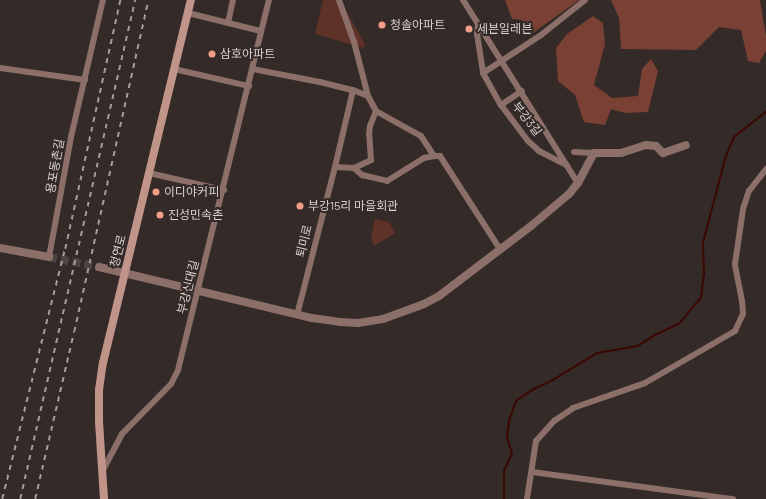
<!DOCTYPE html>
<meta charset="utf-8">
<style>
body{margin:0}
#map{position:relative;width:766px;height:499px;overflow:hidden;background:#342b29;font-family:Barlow,"Noto Sans KR",sans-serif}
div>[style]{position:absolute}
.green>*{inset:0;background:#5f3228}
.forest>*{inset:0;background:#7a4033}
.stream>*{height:1.5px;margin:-0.75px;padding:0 0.75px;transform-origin:0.75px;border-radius:0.75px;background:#3c0701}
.tertiary-tunnel>*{height:8px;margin-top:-4px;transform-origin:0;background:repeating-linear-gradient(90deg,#4d4442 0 8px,transparent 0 12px)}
.minor>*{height:6px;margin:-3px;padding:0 3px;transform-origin:3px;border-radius:3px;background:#8b6f68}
.tertiary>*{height:8px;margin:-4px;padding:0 4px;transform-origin:4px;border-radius:4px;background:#8b6f68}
.secondary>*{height:8px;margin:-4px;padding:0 4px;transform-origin:4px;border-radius:4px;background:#c19489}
.rail>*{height:1.5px;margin-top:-0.75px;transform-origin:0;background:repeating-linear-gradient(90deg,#a49d9b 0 5px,transparent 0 10px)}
.dots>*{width:11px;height:11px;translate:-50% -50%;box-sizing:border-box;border:2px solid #342b29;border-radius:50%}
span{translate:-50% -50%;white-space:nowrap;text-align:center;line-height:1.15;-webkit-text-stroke:4px #342b29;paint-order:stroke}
.poi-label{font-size:12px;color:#d8d2d0}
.left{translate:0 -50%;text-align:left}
.street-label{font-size:12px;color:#d8d2d0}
</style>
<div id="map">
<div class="green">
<i style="clip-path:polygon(323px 0,340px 0,365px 44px,364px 48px,315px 34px)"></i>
<i style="clip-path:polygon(375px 219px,389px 222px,395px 233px,374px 246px,371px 237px)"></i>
</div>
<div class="forest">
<i style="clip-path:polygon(505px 0,579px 0,530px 35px,522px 20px,512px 19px)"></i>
<i style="clip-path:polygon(611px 0,760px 0,766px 36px,766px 51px,759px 63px,748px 61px,741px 30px,719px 27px,696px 50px,621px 49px,619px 18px)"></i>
<i style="clip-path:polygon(593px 16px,603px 23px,605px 44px,594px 85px,612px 98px,638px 96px,642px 69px,651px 59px,658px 71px,648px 112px,625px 113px,611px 109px,605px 125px,584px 122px,575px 95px,558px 81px,556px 48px,567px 34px)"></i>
</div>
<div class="stream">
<i style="left:504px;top:499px;width:28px;rotate:-90deg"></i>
<i style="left:504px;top:471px;width:19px;rotate:-65deg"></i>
<i style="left:512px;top:454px;width:17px;rotate:-107deg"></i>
<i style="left:507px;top:438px;width:17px;rotate:-83deg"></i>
<i style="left:509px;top:421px;width:21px;rotate:-71deg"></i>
<i style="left:516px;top:401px;width:22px;rotate:-34deg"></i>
<i style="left:534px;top:389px;width:21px;rotate:-25deg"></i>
<i style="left:553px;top:380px;width:52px;rotate:-31.5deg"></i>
<i style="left:597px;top:353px;width:42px;rotate:-9.7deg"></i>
<i style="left:638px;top:346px;width:20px;rotate:-33deg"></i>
<i style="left:655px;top:335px;width:26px;rotate:-25deg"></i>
<i style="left:679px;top:324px;width:34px;rotate:-50deg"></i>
<i style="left:701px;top:298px;width:25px;rotate:-83deg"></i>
<i style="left:704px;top:273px;width:30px;rotate:-92deg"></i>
<i style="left:703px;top:243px;width:87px;rotate:-75.3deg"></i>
<i style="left:725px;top:159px;width:24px;rotate:-68deg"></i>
<i style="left:734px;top:137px;width:41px;rotate:-38deg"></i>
</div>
<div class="tertiary-tunnel">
<i style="left:49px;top:257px;width:51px;rotate:11.3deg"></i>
</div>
<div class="minor">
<i style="left:463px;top:0;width:216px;rotate:57.9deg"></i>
<i style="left:188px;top:13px;width:75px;rotate:13.9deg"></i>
<i style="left:228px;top:23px;width:24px;rotate:-78deg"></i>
<i style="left:478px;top:24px;width:10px;rotate:96deg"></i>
<i style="left:477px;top:34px;width:39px;rotate:81deg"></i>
<i style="left:483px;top:73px;width:37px;rotate:61deg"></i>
<i style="left:501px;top:105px;width:45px;rotate:53.1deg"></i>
<i style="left:528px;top:141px;width:15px;rotate:42deg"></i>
<i style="left:539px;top:151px;width:31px;rotate:27deg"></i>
<i style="left:0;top:68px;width:86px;rotate:8deg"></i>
<i style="left:174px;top:69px;width:77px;rotate:12.8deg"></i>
<i style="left:253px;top:69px;width:68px;rotate:11deg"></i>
<i style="left:320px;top:82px;width:34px;rotate:14deg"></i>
<i style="left:353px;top:90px;width:16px;rotate:22deg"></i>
<i style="left:368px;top:96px;width:56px;rotate:-104.5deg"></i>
<i style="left:354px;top:42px;width:45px;rotate:-109.7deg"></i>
<i style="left:483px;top:73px;width:69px;rotate:-33.2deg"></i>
<i style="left:541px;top:35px;width:56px;rotate:-38.5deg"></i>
<i style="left:368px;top:96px;width:17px;rotate:62deg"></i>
<i style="left:376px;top:111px;width:51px;rotate:29.1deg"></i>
<i style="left:421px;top:136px;width:24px;rotate:57deg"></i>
<i style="left:434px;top:156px;width:6px"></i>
<i style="left:440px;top:156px;width:111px;rotate:57.2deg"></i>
<i style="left:501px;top:105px;width:25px;rotate:-34deg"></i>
<i style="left:574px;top:152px;width:20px;rotate:3deg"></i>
<i style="left:335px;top:167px;width:79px;rotate:-76.8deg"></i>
<i style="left:354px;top:168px;width:19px;rotate:-25deg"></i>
<i style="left:371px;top:160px;width:26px;rotate:-94deg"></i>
<i style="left:369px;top:134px;width:8px;rotate:-83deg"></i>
<i style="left:370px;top:126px;width:16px;rotate:-68deg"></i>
<i style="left:149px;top:173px;width:77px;rotate:12.8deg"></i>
<i style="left:49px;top:257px;width:122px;rotate:-79.6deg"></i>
<i style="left:71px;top:137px;width:141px;rotate:-76.9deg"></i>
<i style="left:297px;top:315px;width:153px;rotate:-75.6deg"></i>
<i style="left:335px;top:167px;width:19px;rotate:3deg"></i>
<i style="left:354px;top:168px;width:11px;rotate:41deg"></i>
<i style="left:362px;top:175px;width:26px;rotate:13deg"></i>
<i style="left:387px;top:181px;width:44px;rotate:-31.9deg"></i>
<i style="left:424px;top:158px;width:10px;rotate:-11deg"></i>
<i style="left:103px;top:470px;width:41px;rotate:-62.2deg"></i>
<i style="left:122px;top:434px;width:70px;rotate:-45.6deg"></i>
<i style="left:171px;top:384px;width:16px;rotate:-63deg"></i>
<i style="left:178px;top:370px;width:381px;rotate:-76.2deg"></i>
<i style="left:532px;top:472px;width:203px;rotate:7.7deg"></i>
<i style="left:527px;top:499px;width:59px;rotate:-81.2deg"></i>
<i style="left:536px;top:441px;width:27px;rotate:-48deg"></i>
<i style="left:554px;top:421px;width:23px;rotate:-34deg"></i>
<i style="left:573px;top:408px;width:76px;rotate:-19.1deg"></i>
<i style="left:645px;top:383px;width:104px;rotate:-30deg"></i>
<i style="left:735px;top:331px;width:19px;rotate:-65deg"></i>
<i style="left:743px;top:314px;width:13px;rotate:-94deg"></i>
<i style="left:742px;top:301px;width:38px;rotate:-101deg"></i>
<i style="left:735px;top:264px;width:56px;rotate:-81.7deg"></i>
<i style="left:743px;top:209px;width:19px;rotate:-72deg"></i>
<i style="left:749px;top:191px;width:28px;rotate:-52deg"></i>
</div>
<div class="tertiary">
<i style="left:0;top:248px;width:50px;rotate:10.4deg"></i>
<i style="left:99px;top:267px;width:219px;rotate:13.5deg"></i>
<i style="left:312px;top:318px;width:28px;rotate:8deg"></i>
<i style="left:340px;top:322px;width:18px;rotate:3deg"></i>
<i style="left:358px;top:323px;width:25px;rotate:-9deg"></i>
<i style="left:383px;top:319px;width:44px;rotate:-20.1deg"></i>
<i style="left:424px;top:304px;width:17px;rotate:-28deg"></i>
<i style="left:439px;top:296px;width:116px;rotate:-37.3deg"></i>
<i style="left:531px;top:226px;width:50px;rotate:-40.1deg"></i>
<i style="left:569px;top:194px;width:14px;rotate:-51deg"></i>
<i style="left:578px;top:183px;width:34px;rotate:-62deg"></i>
<i style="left:594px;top:153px;width:27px"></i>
<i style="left:621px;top:153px;width:26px;rotate:-18deg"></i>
<i style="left:646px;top:145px;width:10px;rotate:6deg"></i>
<i style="left:656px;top:146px;width:10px;rotate:45deg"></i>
<i style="left:663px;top:153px;width:24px;rotate:-19deg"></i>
</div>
<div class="secondary">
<i style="left:104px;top:499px;width:77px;rotate:-93.7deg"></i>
<i style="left:99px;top:422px;width:32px;rotate:-90deg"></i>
<i style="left:99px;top:390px;width:27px;rotate:-82deg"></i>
<i style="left:103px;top:363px;width:374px;rotate:-76.4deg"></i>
</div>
<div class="rail">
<i style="left:2px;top:499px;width:258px;rotate:-75.9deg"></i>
<i style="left:65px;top:249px;width:255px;rotate:-77.5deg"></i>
<i style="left:20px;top:499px;width:512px;rotate:-77.02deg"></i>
<i style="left:35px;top:499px;width:171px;rotate:-76.9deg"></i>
<i style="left:74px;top:332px;width:340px;rotate:-77.4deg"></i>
</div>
<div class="dots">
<i style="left:382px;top:25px;background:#f49e8a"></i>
<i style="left:469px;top:29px;background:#f49e8a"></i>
<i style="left:212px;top:54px;background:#f49e8a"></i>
<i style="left:156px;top:192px;background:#f49e8a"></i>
<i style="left:300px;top:206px;background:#f49e8a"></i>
<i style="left:160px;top:215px;background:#f49e8a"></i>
</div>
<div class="poi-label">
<span class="left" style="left:390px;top:25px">청솔아파트</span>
<span class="left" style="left:477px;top:29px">세븐일레븐</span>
<span class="left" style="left:220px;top:54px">삼호아파트</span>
<span class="left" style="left:164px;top:192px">이디야커피</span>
<span class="left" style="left:308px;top:206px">부강15리 마을회관</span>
<span class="left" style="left:168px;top:215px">진성민속촌</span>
</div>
<div class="street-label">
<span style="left:527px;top:119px;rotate:52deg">부강3길</span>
<span style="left:55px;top:166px;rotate:-80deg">용포동촌길</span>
<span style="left:304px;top:241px;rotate:-76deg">퇴미로</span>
<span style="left:118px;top:251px;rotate:-76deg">청연로</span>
<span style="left:188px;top:287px;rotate:-76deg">부강신대길</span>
</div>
</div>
